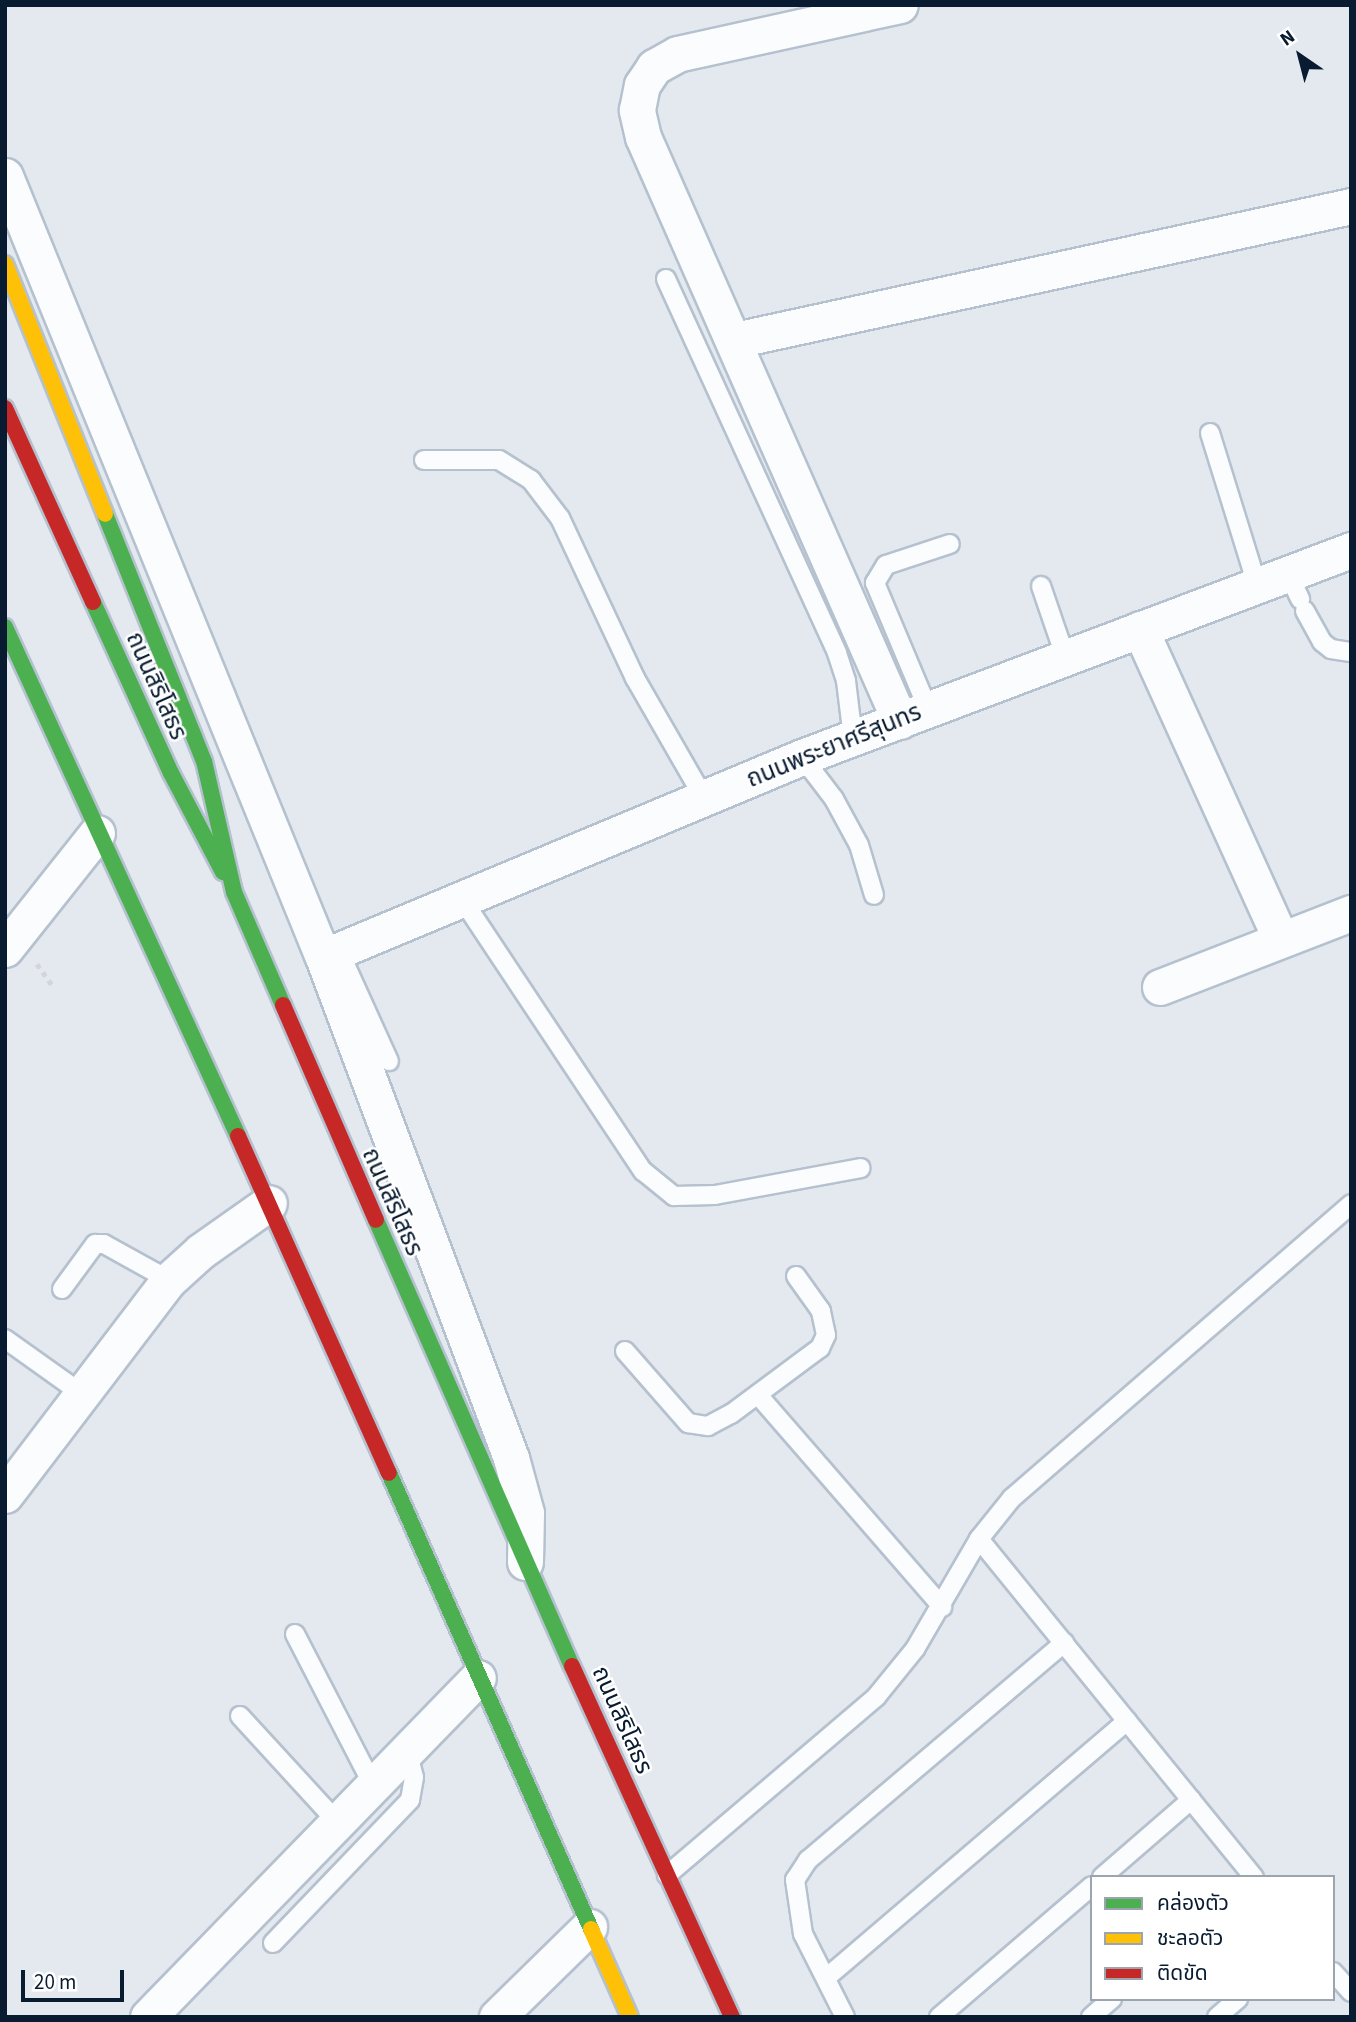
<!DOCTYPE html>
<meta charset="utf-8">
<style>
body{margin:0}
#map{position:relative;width:1356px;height:2022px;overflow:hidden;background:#e3e9ef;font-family:"Source Sans 3","Noto Sans Thai",sans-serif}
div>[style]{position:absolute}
.path>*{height:4.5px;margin-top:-2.25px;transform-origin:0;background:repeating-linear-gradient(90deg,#d3d5d8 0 5px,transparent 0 10px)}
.roads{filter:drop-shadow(2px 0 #b5c1cf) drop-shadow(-2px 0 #b5c1cf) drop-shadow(0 2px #b5c1cf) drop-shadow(0 -2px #b5c1cf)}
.lane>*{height:18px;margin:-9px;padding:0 9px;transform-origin:9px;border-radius:9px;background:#fbfcfd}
.street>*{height:35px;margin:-17.5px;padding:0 17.5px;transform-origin:17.5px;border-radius:17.5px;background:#fbfcfd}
.fast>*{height:16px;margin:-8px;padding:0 8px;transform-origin:8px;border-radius:8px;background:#4caf50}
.slow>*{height:16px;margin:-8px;padding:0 8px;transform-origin:8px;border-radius:8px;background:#ffc107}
.jam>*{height:16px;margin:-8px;padding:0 8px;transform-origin:8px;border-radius:8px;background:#c62828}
span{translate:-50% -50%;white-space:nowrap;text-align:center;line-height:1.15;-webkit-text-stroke:5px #fff;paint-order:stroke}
.street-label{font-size:24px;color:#081b31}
.frame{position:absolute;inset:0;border:7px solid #081b31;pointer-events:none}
.legend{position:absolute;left:1090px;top:1875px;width:245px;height:126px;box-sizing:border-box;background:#fff;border:2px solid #9ca4ad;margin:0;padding:9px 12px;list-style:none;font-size:21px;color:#081b31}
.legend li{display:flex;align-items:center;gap:14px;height:35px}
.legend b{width:35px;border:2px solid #9ca4ad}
.north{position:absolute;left:1265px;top:21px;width:70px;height:70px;-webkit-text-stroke:5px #fff;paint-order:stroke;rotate:325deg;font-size:19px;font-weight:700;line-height:28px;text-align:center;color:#081b31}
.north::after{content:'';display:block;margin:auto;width:24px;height:32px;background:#081b31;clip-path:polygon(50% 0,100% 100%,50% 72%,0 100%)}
.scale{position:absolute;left:21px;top:1970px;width:103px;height:32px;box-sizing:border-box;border:4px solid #081b31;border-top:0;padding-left:9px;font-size:21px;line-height:24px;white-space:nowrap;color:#081b31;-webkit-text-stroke:5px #fff;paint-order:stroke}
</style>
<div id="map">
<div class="path">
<i style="left:37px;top:964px;width:26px;rotate:54deg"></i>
</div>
<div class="roads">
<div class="lane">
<i style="left:666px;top:279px;width:411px;rotate:65.4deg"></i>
<i style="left:837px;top:653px;width:29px;rotate:72deg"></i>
<i style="left:846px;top:681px;width:57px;rotate:83deg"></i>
<i style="left:1210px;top:433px;width:159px;rotate:72.8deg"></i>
<i style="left:424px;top:460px;width:75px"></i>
<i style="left:499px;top:460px;width:38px;rotate:32deg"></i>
<i style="left:531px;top:480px;width:48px;rotate:52.7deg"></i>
<i style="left:560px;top:518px;width:177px;rotate:64.9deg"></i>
<i style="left:635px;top:678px;width:138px;rotate:60.1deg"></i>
<i style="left:1288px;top:573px;width:29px;rotate:65deg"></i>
<i style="left:1041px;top:586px;width:74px;rotate:71.1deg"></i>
<i style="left:1305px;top:611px;width:35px;rotate:61deg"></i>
<i style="left:1322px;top:642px;width:11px;rotate:38deg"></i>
<i style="left:1331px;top:649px;width:20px;rotate:9deg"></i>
<i style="left:928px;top:709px;width:137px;rotate:-112.8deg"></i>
<i style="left:875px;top:583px;width:21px;rotate:-59deg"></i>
<i style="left:886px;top:565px;width:67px;rotate:-18.2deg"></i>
<i style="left:802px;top:757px;width:53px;rotate:52.7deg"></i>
<i style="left:834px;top:799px;width:52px;rotate:61.5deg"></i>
<i style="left:859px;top:845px;width:52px;rotate:73.3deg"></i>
<i style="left:462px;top:899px;width:327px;rotate:56.4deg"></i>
<i style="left:643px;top:1171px;width:40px;rotate:39deg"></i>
<i style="left:674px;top:1196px;width:41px;rotate:-1.4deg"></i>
<i style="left:715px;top:1195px;width:148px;rotate:-10.5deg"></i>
<i style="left:339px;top:951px;width:121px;rotate:65.6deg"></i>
<i style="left:62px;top:1289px;width:56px;rotate:-53.7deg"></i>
<i style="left:95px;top:1244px;width:9px"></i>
<i style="left:104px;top:1244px;width:74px;rotate:29deg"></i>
<i style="left:5px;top:1339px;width:95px;rotate:35.5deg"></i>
<i style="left:625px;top:1351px;width:96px;rotate:48.8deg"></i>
<i style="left:688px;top:1423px;width:20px;rotate:9deg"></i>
<i style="left:708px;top:1426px;width:26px;rotate:-28deg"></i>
<i style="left:731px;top:1414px;width:111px;rotate:-36.6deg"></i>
<i style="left:820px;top:1348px;width:14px;rotate:-65deg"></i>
<i style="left:826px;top:1335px;width:25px;rotate:-102deg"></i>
<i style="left:821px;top:1311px;width:43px;rotate:-125.5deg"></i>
<i style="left:758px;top:1395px;width:281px;rotate:49deg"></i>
<i style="left:979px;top:1539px;width:436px;rotate:50.9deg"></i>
<i style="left:295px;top:1634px;width:170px;rotate:62.7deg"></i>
<i style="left:240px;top:1716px;width:144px;rotate:47.5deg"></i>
<i style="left:667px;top:1875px;width:275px;rotate:-40.4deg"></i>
<i style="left:876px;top:1697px;width:62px;rotate:-50.9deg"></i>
<i style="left:915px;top:1649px;width:127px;rotate:-59.8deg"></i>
<i style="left:979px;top:1539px;width:53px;rotate:-51.2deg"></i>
<i style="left:1012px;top:1498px;width:449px;rotate:-40.9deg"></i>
<i style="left:1102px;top:1877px;width:118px;rotate:-40.9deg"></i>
<i style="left:273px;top:1943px;width:198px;rotate:-46.2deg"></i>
<i style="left:410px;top:1800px;width:23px;rotate:-80deg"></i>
<i style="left:414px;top:1777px;width:27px;rotate:-105deg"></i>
<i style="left:1333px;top:1972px;width:27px;rotate:48deg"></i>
<i style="left:826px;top:1978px;width:396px;rotate:-40.5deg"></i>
<i style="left:845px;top:2017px;width:93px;rotate:-116.8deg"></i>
<i style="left:803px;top:1934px;width:55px;rotate:-98.4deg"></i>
<i style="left:795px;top:1880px;width:24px;rotate:-57deg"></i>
<i style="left:808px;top:1860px;width:336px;rotate:-40.3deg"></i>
<i style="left:939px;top:2017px;width:201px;rotate:-40.6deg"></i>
<i style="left:1091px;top:2017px;width:28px;rotate:-41deg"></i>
<i style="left:1217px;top:2017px;width:28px;rotate:-41deg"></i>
</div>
<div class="street">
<i style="left:5px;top:176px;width:843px;rotate:67.85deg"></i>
<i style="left:323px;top:957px;width:535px;rotate:69.43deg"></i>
<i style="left:511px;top:1458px;width:57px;rotate:74.7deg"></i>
<i style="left:526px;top:1513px;width:49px;rotate:91.2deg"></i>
<i style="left:735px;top:340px;width:630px;rotate:-12.27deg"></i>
<i style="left:1140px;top:629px;width:341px;rotate:65.6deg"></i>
<i style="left:900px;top:721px;width:638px;rotate:-113.75deg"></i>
<i style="left:643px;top:137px;width:28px;rotate:-103deg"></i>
<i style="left:637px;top:110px;width:25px;rotate:-79deg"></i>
<i style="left:642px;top:85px;width:22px;rotate:-56deg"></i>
<i style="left:654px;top:67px;width:26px;rotate:-29deg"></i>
<i style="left:677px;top:54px;width:228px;rotate:-12.4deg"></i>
<i style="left:5px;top:949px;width:148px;rotate:-51.6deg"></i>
<i style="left:323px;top:957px;width:519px;rotate:-22.66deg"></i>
<i style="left:802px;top:757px;width:587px;rotate:-20.66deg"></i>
<i style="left:1160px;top:987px;width:205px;rotate:-21.2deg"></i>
<i style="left:5px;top:1495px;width:270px;rotate:-52.7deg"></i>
<i style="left:169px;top:1280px;width:43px;rotate:-42.2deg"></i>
<i style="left:201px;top:1251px;width:83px;rotate:-35.2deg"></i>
<i style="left:148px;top:2017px;width:473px;rotate:-45.8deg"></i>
<i style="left:497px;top:2017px;width:129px;rotate:-44.4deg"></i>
</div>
<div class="fast">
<i style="left:105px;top:514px;width:266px;rotate:68.2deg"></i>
<i style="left:204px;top:761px;width:134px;rotate:77.1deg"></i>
<i style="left:234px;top:892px;width:123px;rotate:66.6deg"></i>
<i style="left:93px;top:602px;width:188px;rotate:65.5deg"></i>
<i style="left:171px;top:773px;width:112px;rotate:62.3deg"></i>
<i style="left:5px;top:627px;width:560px;rotate:65.4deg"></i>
<i style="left:376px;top:1220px;width:487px;rotate:66.3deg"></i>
<i style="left:389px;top:1473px;width:499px;rotate:66.1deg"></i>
</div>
<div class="slow">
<i style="left:5px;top:264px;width:269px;rotate:68.2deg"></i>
<i style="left:591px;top:1929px;width:96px;rotate:66.1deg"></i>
</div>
<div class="jam">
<i style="left:5px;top:408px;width:213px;rotate:65.6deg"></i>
<i style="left:283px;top:1005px;width:234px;rotate:66.6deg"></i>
<i style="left:238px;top:1136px;width:369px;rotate:65.9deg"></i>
<i style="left:572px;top:1666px;width:386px;rotate:65.5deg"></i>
</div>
</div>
<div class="street-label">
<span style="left:156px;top:686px;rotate:66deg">ถนนสิริโสธร</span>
<span style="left:834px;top:746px;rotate:-22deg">ถนนพระยาศรีสุนทร</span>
<span style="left:392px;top:1202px;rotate:66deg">ถนนสิริโสธร</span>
<span style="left:622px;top:1720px;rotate:66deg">ถนนสิริโสธร</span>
</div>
<div class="frame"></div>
<ul class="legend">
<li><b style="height:9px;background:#4caf50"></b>คล่องตัว</li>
<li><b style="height:9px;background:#ffc107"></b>ชะลอตัว</li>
<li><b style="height:9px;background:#c62828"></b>ติดขัด</li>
</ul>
<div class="north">N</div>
<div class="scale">20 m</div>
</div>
